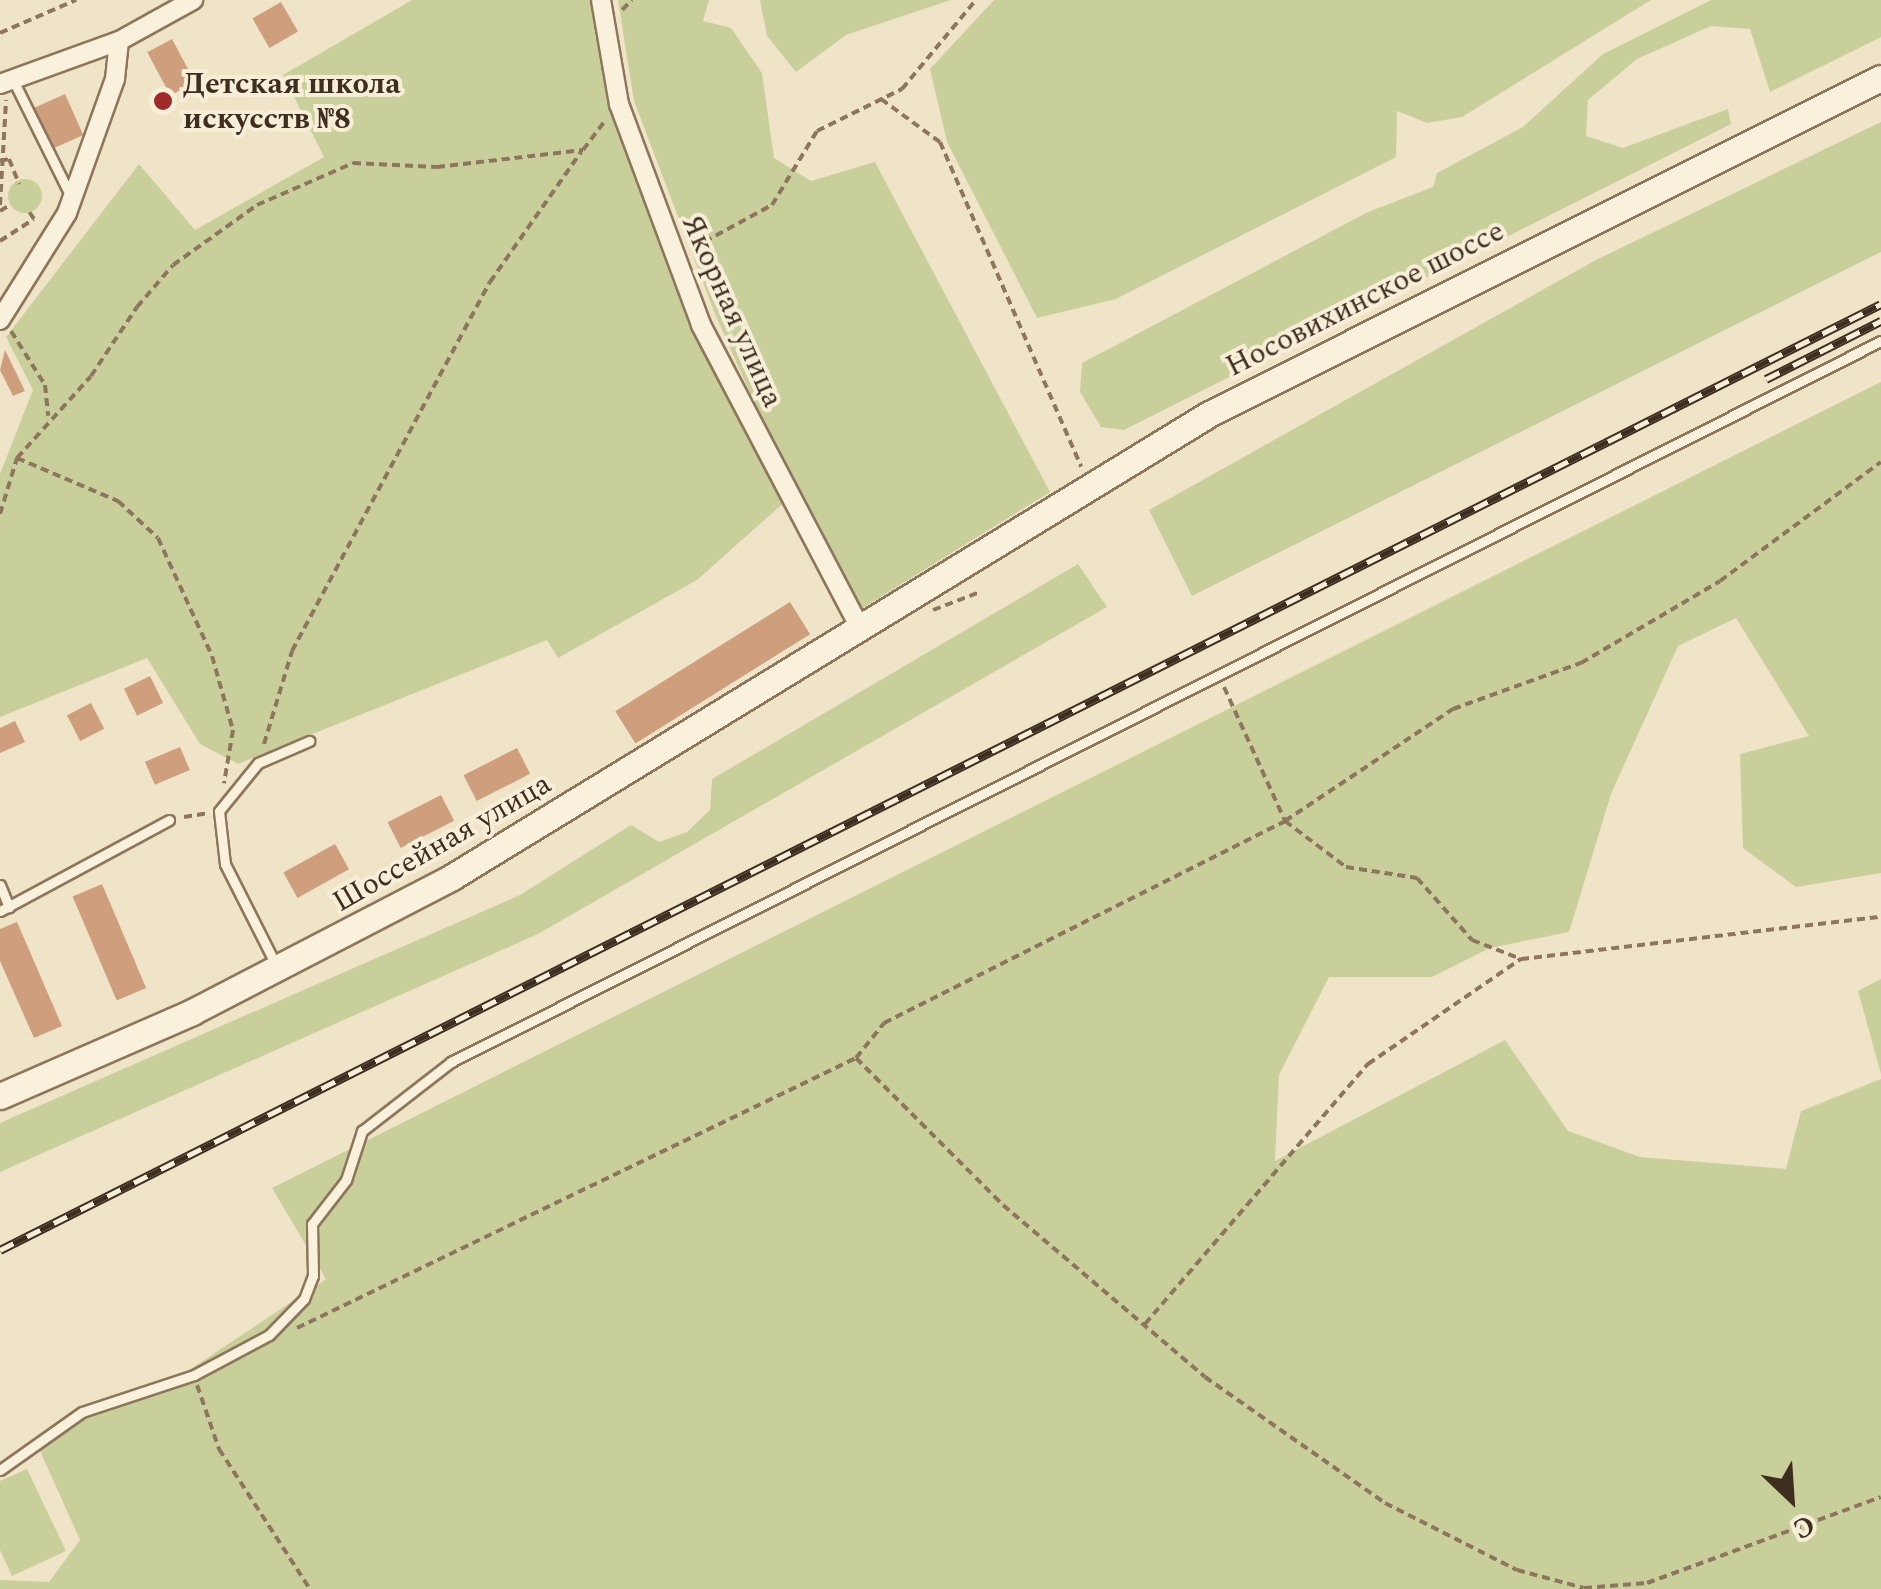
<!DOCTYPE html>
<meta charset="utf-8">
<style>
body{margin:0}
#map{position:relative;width:1881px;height:1589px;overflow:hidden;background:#f0e4c8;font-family:Spectral,serif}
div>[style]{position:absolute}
.green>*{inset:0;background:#c9cf9b}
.round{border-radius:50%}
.building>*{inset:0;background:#cf9f7d;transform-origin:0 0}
.path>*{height:4px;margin-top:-2px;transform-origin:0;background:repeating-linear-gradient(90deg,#8d765c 0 8px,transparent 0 13px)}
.roads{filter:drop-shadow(2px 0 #8d765c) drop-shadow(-2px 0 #8d765c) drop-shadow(0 2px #8d765c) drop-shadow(0 -2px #8d765c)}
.lane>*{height:9px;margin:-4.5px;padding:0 4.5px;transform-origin:4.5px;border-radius:4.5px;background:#faf1dc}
.street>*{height:18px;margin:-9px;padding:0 9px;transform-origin:9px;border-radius:9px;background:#faf1dc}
.secondary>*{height:25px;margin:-12.5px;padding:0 12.5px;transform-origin:12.5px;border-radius:12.5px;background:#faf1dc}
.rail>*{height:9px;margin-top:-4.5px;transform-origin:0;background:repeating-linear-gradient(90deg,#f7eed8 0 15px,#3d2e20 0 30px);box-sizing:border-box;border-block:2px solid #3d2e20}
.dots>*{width:28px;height:28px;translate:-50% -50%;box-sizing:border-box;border:5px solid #f7eed8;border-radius:50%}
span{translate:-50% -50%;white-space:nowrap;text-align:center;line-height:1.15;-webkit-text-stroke:8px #f7eed8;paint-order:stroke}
.poi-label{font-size:30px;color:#3d2e20;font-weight:700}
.left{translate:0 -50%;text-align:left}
.street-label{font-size:30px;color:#3d2e20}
.north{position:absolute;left:1741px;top:1449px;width:100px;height:100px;-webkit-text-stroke:8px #f7eed8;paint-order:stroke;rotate:155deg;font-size:28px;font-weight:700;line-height:40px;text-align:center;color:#3d2e20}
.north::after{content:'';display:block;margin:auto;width:35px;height:45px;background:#3d2e20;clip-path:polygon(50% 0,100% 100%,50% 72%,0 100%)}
</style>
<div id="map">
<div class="green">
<i style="clip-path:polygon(412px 0,601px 0,619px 104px,676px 258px,788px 499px,697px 580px,558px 658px,547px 640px,238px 764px,200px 744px,147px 658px,0 717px,0 474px,33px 390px,6px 337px,139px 164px,195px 230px,324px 157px,283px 75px)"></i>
<i style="clip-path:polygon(618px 0,709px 0,703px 21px,731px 28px,762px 73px,774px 158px,811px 181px,875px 162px,1050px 492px,861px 609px,798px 501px,715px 314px,634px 101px)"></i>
<i style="clip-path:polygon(760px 0,951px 0,846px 35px,796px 72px,767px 36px)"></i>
<i style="clip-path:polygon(994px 0,1651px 0,1462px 117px,1427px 123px,1397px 111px,1396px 157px,1116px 299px,1037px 318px,947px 142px,930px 69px)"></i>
<i style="clip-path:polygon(1711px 0,1881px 0,1881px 37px,1770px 92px,1750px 29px,1711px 26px,1637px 59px,1588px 100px,1586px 136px,1623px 148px,1728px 109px,1731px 124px,1124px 430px,1101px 427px,1080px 392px,1082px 363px,1368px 212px,1433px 187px,1437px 173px,1523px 127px,1603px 54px)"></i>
<i style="clip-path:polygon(1881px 122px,1881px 252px,1192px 596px,1149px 510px,1596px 260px)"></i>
<i class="round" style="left:8px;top:179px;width:34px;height:34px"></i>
<i style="clip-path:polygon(1881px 382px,1881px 873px,1796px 887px,1743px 848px,1740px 754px,1809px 736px,1736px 618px,1678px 646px,1611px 794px,1569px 932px,1490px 948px,1432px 977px,1329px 977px,1279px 1075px,1275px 1161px,1505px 1040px,1568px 1131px,1640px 1157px,1786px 1169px,1801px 1111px,1881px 1079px,1881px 1589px,0 1589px,0 1580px,49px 1582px,80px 1540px,36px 1442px,98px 1406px,171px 1382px,326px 1279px,272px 1188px)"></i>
<i style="clip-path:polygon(1078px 564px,1107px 607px,538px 934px,0 1172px,0 1123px,520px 895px,631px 825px,659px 842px,687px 832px,710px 810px,712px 779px)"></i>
<i style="clip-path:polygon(1881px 979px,1881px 1074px,1858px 991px)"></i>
<i style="clip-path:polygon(27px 1469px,66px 1551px,12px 1576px,0 1550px,0 1481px)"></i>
</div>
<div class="building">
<i style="left:281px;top:2px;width:34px;height:33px;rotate:60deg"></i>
<i style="left:172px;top:39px;width:49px;height:28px;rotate:62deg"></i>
<i style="left:65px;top:94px;width:45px;height:33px;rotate:66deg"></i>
<i style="clip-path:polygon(5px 350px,25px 391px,13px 396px,0 370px)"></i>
<i style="left:790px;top:602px;width:38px;height:206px;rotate:58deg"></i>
<i style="left:150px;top:676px;width:30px;height:29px;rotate:64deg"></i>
<i style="left:91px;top:703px;width:29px;height:27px;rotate:63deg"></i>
<i style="clip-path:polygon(15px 721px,25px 742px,0 753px,0 728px)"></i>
<i style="left:180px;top:747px;width:25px;height:38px;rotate:67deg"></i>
<i style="left:517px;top:748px;width:29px;height:60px;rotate:63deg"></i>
<i style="left:441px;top:795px;width:29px;height:60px;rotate:63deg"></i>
<i style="left:335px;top:844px;width:29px;height:59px;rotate:61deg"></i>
<i style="left:102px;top:884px;width:113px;height:32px;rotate:67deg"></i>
<i style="clip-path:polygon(17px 922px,62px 1026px,34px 1038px,0 961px,0 929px)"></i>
</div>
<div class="path">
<i style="left:622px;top:10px;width:14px;rotate:-45deg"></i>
<i style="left:0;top:33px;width:83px;rotate:-23.5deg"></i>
<i style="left:881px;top:99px;width:73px;rotate:36.1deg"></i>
<i style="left:940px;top:142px;width:354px;rotate:66.5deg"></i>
<i style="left:0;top:161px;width:9px;rotate:-13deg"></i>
<i style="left:9px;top:159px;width:27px;rotate:68deg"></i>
<i style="left:0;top:205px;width:105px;rotate:-86.7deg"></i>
<i style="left:0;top:211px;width:12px;rotate:-31deg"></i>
<i style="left:0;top:241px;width:40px;rotate:-32.9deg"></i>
<i style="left:34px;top:219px;width:11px;rotate:-124deg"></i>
<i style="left:693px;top:248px;width:90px;rotate:-28.6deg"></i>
<i style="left:772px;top:205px;width:87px;rotate:-58.7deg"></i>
<i style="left:817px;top:131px;width:95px;rotate:-26.3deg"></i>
<i style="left:902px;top:89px;width:116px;rotate:-50.3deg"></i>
<i style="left:11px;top:331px;width:64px;rotate:57.8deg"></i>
<i style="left:45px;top:385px;width:31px;rotate:84deg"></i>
<i style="left:17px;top:458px;width:110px;rotate:23.1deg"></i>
<i style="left:118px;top:501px;width:54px;rotate:42.8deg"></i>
<i style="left:158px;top:538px;width:130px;rotate:65.4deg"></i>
<i style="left:212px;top:656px;width:77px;rotate:74.2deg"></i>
<i style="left:233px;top:730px;width:54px;rotate:99.6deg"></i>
<i style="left:0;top:514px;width:59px;rotate:-73.1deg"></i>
<i style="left:17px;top:458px;width:110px;rotate:-47.9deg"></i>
<i style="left:91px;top:376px;width:83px;rotate:-56.3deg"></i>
<i style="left:137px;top:307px;width:55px;rotate:-49.4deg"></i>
<i style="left:173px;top:265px;width:103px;rotate:-35.5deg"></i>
<i style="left:257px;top:205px;width:105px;rotate:-23.6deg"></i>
<i style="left:353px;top:163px;width:84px;rotate:2.7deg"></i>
<i style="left:437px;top:167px;width:147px;rotate:-6.6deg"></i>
<i style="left:583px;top:150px;width:38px;rotate:-53deg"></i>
<i style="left:933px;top:610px;width:50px;rotate:-21deg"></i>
<i style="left:1224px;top:687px;width:147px;rotate:65.5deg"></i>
<i style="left:1285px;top:821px;width:76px;rotate:37deg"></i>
<i style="left:1346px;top:867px;width:72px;rotate:8.8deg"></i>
<i style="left:1417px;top:878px;width:83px;rotate:48.4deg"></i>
<i style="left:1472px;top:940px;width:53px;rotate:21.2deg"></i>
<i style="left:264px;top:744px;width:97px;rotate:-73.2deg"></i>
<i style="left:292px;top:651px;width:419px;rotate:-61.8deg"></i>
<i style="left:490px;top:282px;width:159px;rotate:-55deg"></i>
<i style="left:184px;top:817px;width:25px;rotate:-9deg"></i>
<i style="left:856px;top:1058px;width:208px;rotate:45deg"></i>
<i style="left:1003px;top:1205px;width:265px;rotate:40.4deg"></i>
<i style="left:1205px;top:1377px;width:220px;rotate:35deg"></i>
<i style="left:1385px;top:1503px;width:148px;rotate:26.9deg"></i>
<i style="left:1517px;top:1570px;width:69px;rotate:15deg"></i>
<i style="left:1584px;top:1588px;width:63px;rotate:-4.5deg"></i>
<i style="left:1647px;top:1583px;width:249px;rotate:-20.2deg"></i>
<i style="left:1145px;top:1324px;width:343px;rotate:-49.4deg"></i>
<i style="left:1368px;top:1064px;width:186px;rotate:-34.5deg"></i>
<i style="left:1521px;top:959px;width:362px;rotate:-6.7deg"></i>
<i style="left:297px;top:1328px;width:621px;rotate:-25.78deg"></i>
<i style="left:856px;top:1058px;width:45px;rotate:-51.3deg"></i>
<i style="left:884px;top:1023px;width:449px;rotate:-26.7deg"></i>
<i style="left:1285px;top:821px;width:202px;rotate:-33.7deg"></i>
<i style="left:1453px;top:709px;width:136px;rotate:-19.8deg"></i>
<i style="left:1581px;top:663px;width:161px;rotate:-30.5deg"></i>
<i style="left:1720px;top:581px;width:200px;rotate:-36.5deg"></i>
<i style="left:197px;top:1385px;width:68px;rotate:71deg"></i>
<i style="left:219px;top:1449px;width:167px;rotate:57deg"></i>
</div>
<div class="roads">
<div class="lane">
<i style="left:15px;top:84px;width:124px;rotate:63.6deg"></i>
<i style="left:0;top:885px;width:24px;rotate:68deg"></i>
<i style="left:0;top:911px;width:192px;rotate:-28.3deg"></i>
<i style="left:277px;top:967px;width:115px;rotate:-116.8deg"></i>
<i style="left:225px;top:864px;width:53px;rotate:-96.5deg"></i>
<i style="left:219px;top:811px;width:62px;rotate:-50.9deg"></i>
<i style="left:258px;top:763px;width:56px;rotate:-23.3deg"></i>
<i style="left:0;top:1470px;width:100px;rotate:-35.3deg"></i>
<i style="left:82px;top:1412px;width:118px;rotate:-18.3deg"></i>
<i style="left:194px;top:1375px;width:85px;rotate:-28.1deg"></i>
<i style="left:269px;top:1335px;width:50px;rotate:-45.8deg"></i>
<i style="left:304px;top:1299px;width:25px;rotate:-69deg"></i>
<i style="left:313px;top:1276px;width:52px;rotate:-91.1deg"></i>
<i style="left:312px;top:1224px;width:56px;rotate:-52.3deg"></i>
<i style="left:346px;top:1180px;width:52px;rotate:-71.9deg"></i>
<i style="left:362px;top:1131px;width:113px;rotate:-37.8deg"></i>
<i style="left:451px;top:1062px;width:1601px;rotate:-26.76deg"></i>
</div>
<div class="street">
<i style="left:601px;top:0;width:106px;rotate:80.2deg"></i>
<i style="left:619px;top:104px;width:236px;rotate:69.6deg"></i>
<i style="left:701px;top:325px;width:340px;rotate:62.3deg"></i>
<i style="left:0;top:84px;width:127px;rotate:-19.9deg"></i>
<i style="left:119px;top:41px;width:85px;rotate:-29deg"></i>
<i style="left:0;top:320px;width:126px;rotate:-57.9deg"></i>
<i style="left:67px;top:213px;width:142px;rotate:-70.3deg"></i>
<i style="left:115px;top:79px;width:38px;rotate:-84deg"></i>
</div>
<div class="secondary">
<i style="left:0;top:1096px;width:210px;rotate:-23.6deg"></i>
<i style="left:192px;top:1012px;width:293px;rotate:-27.4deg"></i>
<i style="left:452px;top:877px;width:887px;rotate:-31.45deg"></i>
<i style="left:1209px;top:414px;width:751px;rotate:-26.57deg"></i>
</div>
</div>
<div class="rail">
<i style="left:1766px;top:379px;width:129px;rotate:-26.8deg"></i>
<i style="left:0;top:1250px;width:2105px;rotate:-26.7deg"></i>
</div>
<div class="dots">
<i style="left:163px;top:101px;background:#9e2a2b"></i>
</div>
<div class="poi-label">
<span class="left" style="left:183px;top:101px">Детская школа<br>искусств №8</span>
</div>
<div class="street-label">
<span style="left:1365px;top:299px;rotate:-27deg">Носовихинское шоссе</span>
<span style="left:732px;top:311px;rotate:66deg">Якорная улица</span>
<span style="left:442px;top:843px;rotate:-30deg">Шоссейная улица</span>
</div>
<div class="north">С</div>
</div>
